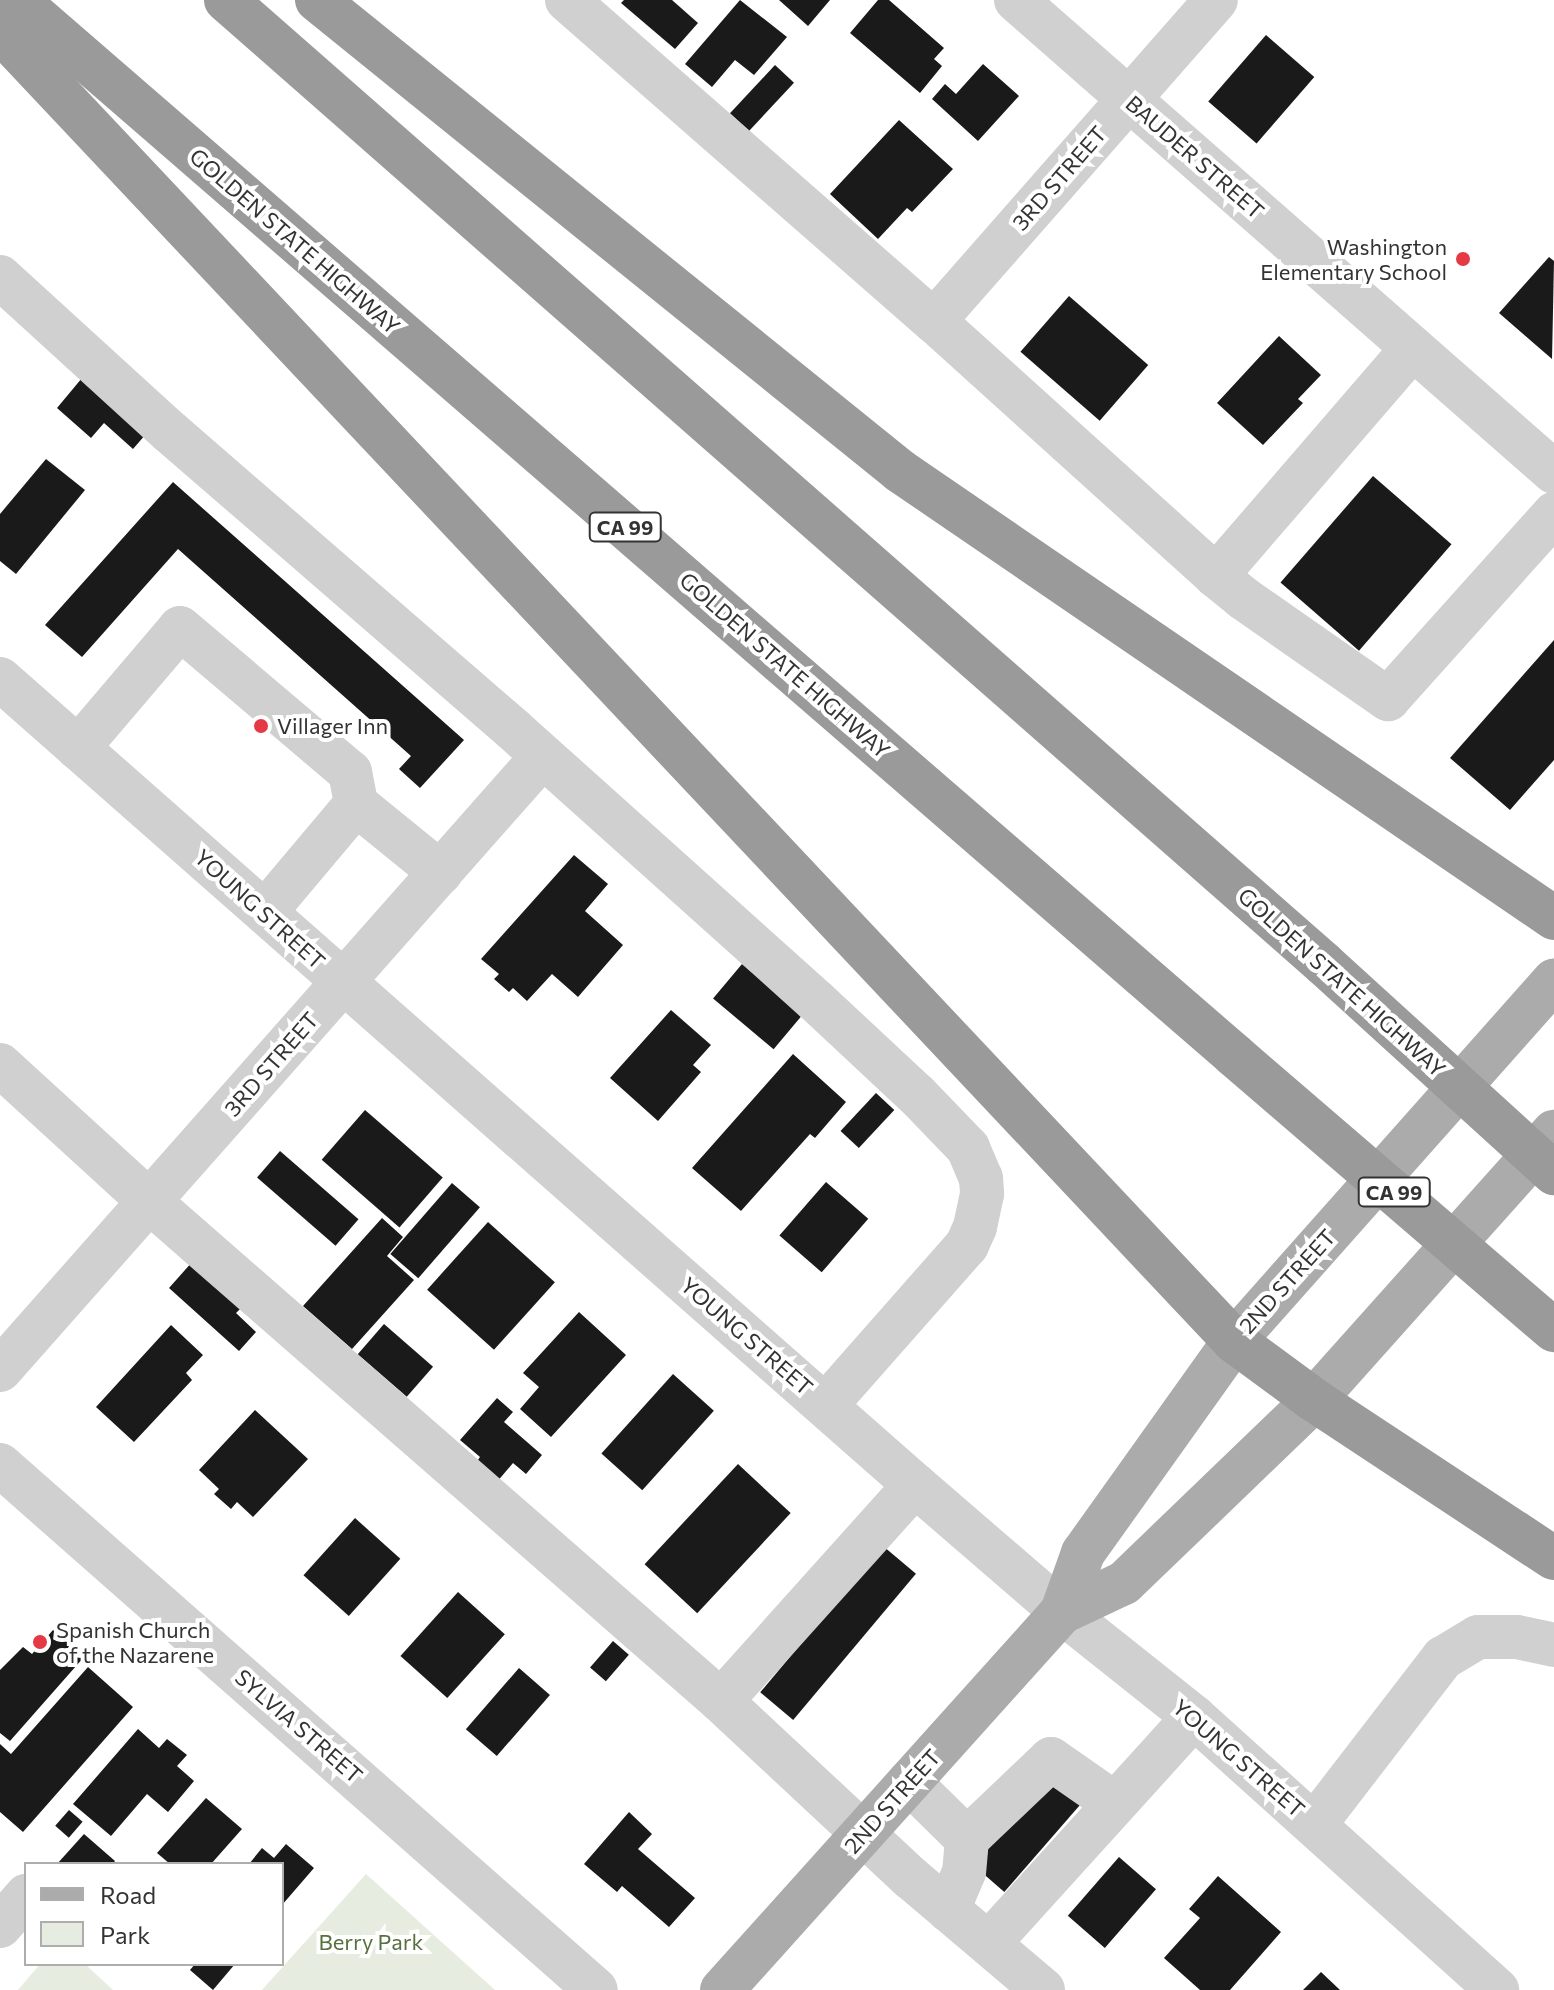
<!DOCTYPE html>
<style>
body{margin:0}
#map{position:relative;width:1554px;height:1990px;overflow:hidden;background:#fff;font-family:Commissioner,sans-serif}
div>[style]{position:absolute}
.green>*{inset:0;background:#e6ecdf}
.building>*{inset:0;background:#1a1a1a;transform-origin:0 0}
.minor>*{height:44px;margin:-22px;padding:0 22px;transform-origin:22px;border-radius:22px;background:#d0d0d0}
.major>*{height:44px;margin:-22px;padding:0 22px;transform-origin:22px;border-radius:22px;background:#ababab}
.highway>*{height:44px;margin:-22px;padding:0 22px;transform-origin:22px;border-radius:22px;background:#9a9a9a}
.highway-bridge>*{height:44px;margin:-22px;padding:0 22px;transform-origin:22px;border-radius:22px;background:#9a9a9a}
.dots>*{width:22px;height:22px;translate:-50% -50%;box-sizing:border-box;border:4px solid #fff;border-radius:50%}
span{translate:-50% -50%;white-space:nowrap;text-align:center;line-height:1.15;-webkit-text-stroke:8px #fff;paint-order:stroke}
.shield-label span{padding:2px 6px;background:#fff;border:2px solid;border-radius:6px;-webkit-text-stroke-width:0}
.shield-label{font-size:20px;color:#333;font-weight:700}
.street-label{font-size:22px;color:#333}
.poi-label{font-size:22px;color:#333}
.right{translate:-100% -50%;text-align:right}
.left{translate:0 -50%;text-align:left}
.park-label{font-size:22px;color:#56703f}
.legend{position:absolute;left:24px;top:1862px;width:260px;height:104px;box-sizing:border-box;background:#fff;border:2px solid #adadad;margin:0;padding:10px 14px;list-style:none;font-size:24px;color:#333}
.legend li{display:flex;align-items:center;gap:16px;height:40px}
.legend b{width:40px;border:2px solid #adadad}
</style>
<div id="map">
<div class="green">
<i style="clip-path:polygon(366px 1874px,495px 1990px,262px 1990px)"></i>
<i style="clip-path:polygon(40px 1964px,85px 1964px,113px 1990px,18px 1990px)"></i>
</div>
<div class="building">
<i style="clip-path:polygon(624px 0,672px 0,698px 23px,675px 49px,621px 3px)"></i>
<i style="clip-path:polygon(740px 0,787px 37px,754px 75px,735px 60px,712px 87px,685px 64px)"></i>
<i style="clip-path:polygon(779px 0,830px 0,808px 26px)"></i>
<i style="clip-path:polygon(878px 0,889px 0,944px 48px,934px 59px,942px 66px,920px 93px,850px 33px)"></i>
<i style="left:1266px;top:35px;width:64px;height:88px;rotate:41deg"></i>
<i style="clip-path:polygon(983px 64px,1019px 96px,978px 141px,932px 99px,945px 84px,956px 94px)"></i>
<i style="left:775px;top:65px;width:26px;height:66px;rotate:43deg"></i>
<i style="clip-path:polygon(899px 120px,953px 169px,912px 212px,907px 208px,878px 239px,830px 194px)"></i>
<i style="clip-path:polygon(1549px 257px,1554px 261px,1552px 359px,1499px 313px)"></i>
<i style="left:1069px;top:296px;width:105px;height:74px;rotate:41deg"></i>
<i style="clip-path:polygon(1279px 336px,1321px 375px,1298px 399px,1303px 403px,1263px 445px,1217px 403px)"></i>
<i style="clip-path:polygon(82px 378px,146px 434px,133px 449px,104px 423px,91px 438px,57px 408px)"></i>
<i style="clip-path:polygon(46px 459px,85px 490px,16px 574px,0 561px,0 514px)"></i>
<i style="left:1373px;top:476px;width:104px;height:141px;rotate:41deg"></i>
<i style="clip-path:polygon(173px 482px,464px 740px,420px 788px,399px 769px,411px 756px,178px 549px,82px 657px,45px 625px)"></i>
<i style="clip-path:polygon(1554px 640px,1554px 760px,1510px 810px,1450px 758px)"></i>
<i style="clip-path:polygon(574px 855px,608px 884px,585px 911px,623px 945px,578px 997px,552px 974px,527px 1001px,513px 988px,509px 992px,494px 979px,499px 974px,481px 959px)"></i>
<i style="left:742px;top:964px;width:79px;height:45px;rotate:40deg"></i>
<i style="clip-path:polygon(671px 1010px,711px 1045px,693px 1065px,701px 1072px,658px 1121px,610px 1078px)"></i>
<i style="clip-path:polygon(793px 1054px,846px 1102px,815px 1138px,810px 1134px,741px 1211px,692px 1168px)"></i>
<i style="left:876px;top:1093px;width:25px;height:52px;rotate:43deg"></i>
<i style="left:365px;top:1110px;width:103px;height:66px;rotate:41deg"></i>
<i style="left:280px;top:1151px;width:104px;height:35px;rotate:41deg"></i>
<i style="left:826px;top:1182px;width:56px;height:71px;rotate:41deg"></i>
<i style="left:452px;top:1183px;width:37px;height:94px;rotate:41deg"></i>
<i style="clip-path:polygon(382px 1218px,403px 1237px,387px 1256px,414px 1280px,352px 1349px,303px 1306px)"></i>
<i style="left:488px;top:1222px;width:90px;height:91px;rotate:42deg"></i>
<i style="clip-path:polygon(193px 1261px,242px 1307px,236px 1313px,256px 1332px,239px 1351px,169px 1288px)"></i>
<i style="clip-path:polygon(579px 1312px,626px 1355px,551px 1437px,520px 1409px,539px 1387px,523px 1373px)"></i>
<i style="left:384px;top:1324px;width:65px;height:40px;rotate:41deg"></i>
<i style="clip-path:polygon(171px 1325px,203px 1355px,186px 1373px,192px 1380px,134px 1442px,96px 1407px)"></i>
<i style="left:673px;top:1374px;width:55px;height:107px;rotate:42deg"></i>
<i style="clip-path:polygon(497px 1398px,513px 1412px,504px 1422px,542px 1455px,526px 1474px,513px 1463px,496px 1483px,475px 1464px,480px 1457px,460px 1440px)"></i>
<i style="clip-path:polygon(255px 1410px,308px 1459px,253px 1517px,237px 1502px,231px 1509px,214px 1494px,219px 1489px,199px 1470px)"></i>
<i style="left:738px;top:1464px;width:72px;height:137px;rotate:43deg"></i>
<i style="left:355px;top:1518px;width:61px;height:77px;rotate:42deg"></i>
<i style="left:883px;top:1546px;width:43px;height:191px;rotate:40deg"></i>
<i style="left:458px;top:1592px;width:63px;height:86px;rotate:42deg"></i>
<i style="clip-path:polygon(53px 1630px,84px 1657px,10px 1741px,0 1733px,0 1670px,23px 1647px,32px 1654px)"></i>
<i style="left:613px;top:1641px;width:21px;height:35px;rotate:41deg"></i>
<i style="clip-path:polygon(88px 1667px,133px 1707px,23px 1832px,0 1812px,0 1744px,11px 1754px)"></i>
<i style="left:519px;top:1668px;width:41px;height:81px;rotate:41deg"></i>
<i style="clip-path:polygon(138px 1729px,159px 1748px,167px 1739px,187px 1755px,177px 1766px,194px 1781px,168px 1812px,147px 1794px,111px 1836px,73px 1804px)"></i>
<i style="left:1056px;top:1770px;width:41px;height:126px;rotate:41deg"></i>
<i style="clip-path:polygon(206px 1798px,242px 1829px,211px 1864px,170px 1864px,157px 1853px)"></i>
<i style="left:69px;top:1810px;width:18px;height:21px;rotate:41deg"></i>
<i style="clip-path:polygon(629px 1812px,652px 1834px,638px 1849px,695px 1898px,669px 1927px,622px 1886px,617px 1892px,584px 1864px)"></i>
<i style="clip-path:polygon(84px 1834px,115px 1861px,113px 1864px,57px 1864px)"></i>
<i style="clip-path:polygon(286px 1844px,314px 1868px,282px 1905px,282px 1864px,249px 1864px,262px 1848px,274px 1858px)"></i>
<i style="left:1119px;top:1857px;width:49px;height:78px;rotate:41deg"></i>
<i style="clip-path:polygon(1218px 1876px,1281px 1932px,1230px 1990px,1200px 1990px,1164px 1958px,1200px 1918px,1189px 1909px)"></i>
<i style="clip-path:polygon(195px 1964px,235px 1964px,213px 1990px,190px 1970px)"></i>
<i style="clip-path:polygon(1321px 1972px,1340px 1990px,1303px 1990px)"></i>
</div>
<div class="minor">
<i style="left:567px;top:0;width:488px;rotate:41.2deg"></i>
<i style="left:934px;top:321px;width:380px;rotate:42.1deg"></i>
<i style="left:1216px;top:576px;width:301px;rotate:-49.2deg"></i>
<i style="left:1016px;top:0;width:716px;rotate:41.26deg"></i>
<i style="left:0;top:277px;width:230px;rotate:42.4deg"></i>
<i style="left:170px;top:432px;width:455px;rotate:40.9deg"></i>
<i style="left:514px;top:730px;width:404px;rotate:41.9deg"></i>
<i style="left:815px;top:1000px;width:139px;rotate:43deg"></i>
<i style="left:917px;top:1095px;width:74px;rotate:46.1deg"></i>
<i style="left:968px;top:1148px;width:33px;rotate:67deg"></i>
<i style="left:981px;top:1178px;width:16px;rotate:86deg"></i>
<i style="left:982px;top:1194px;width:34px;rotate:102deg"></i>
<i style="left:975px;top:1227px;width:20px;rotate:114deg"></i>
<i style="left:967px;top:1245px;width:213px;rotate:131.4deg"></i>
<i style="left:934px;top:321px;width:427px;rotate:-48.7deg"></i>
<i style="left:1216px;top:576px;width:35px;rotate:39deg"></i>
<i style="left:1243px;top:598px;width:177px;rotate:34.9deg"></i>
<i style="left:1388px;top:699px;width:249px;rotate:-48.1deg"></i>
<i style="left:0;top:679px;width:1219px;rotate:41.38deg"></i>
<i style="left:915px;top:1485px;width:194px;rotate:40.8deg"></i>
<i style="left:1062px;top:1612px;width:169px;rotate:38.5deg"></i>
<i style="left:1194px;top:1717px;width:408px;rotate:42deg"></i>
<i style="left:78px;top:748px;width:157px;rotate:-49.6deg"></i>
<i style="left:180px;top:628px;width:223px;rotate:40.3deg"></i>
<i style="left:350px;top:772px;width:33px;rotate:79deg"></i>
<i style="left:356px;top:804px;width:109px;rotate:39.1deg"></i>
<i style="left:265px;top:912px;width:141px;rotate:-49.9deg"></i>
<i style="left:0;top:1065px;width:203px;rotate:42.4deg"></i>
<i style="left:150px;top:1202px;width:758px;rotate:41.15deg"></i>
<i style="left:721px;top:1701px;width:260px;rotate:43deg"></i>
<i style="left:911px;top:1878px;width:173px;rotate:40.3deg"></i>
<i style="left:0;top:1370px;width:818px;rotate:-48.52deg"></i>
<i style="left:0;top:1465px;width:794px;rotate:41.38deg"></i>
<i style="left:721px;top:1701px;width:290px;rotate:-48.1deg"></i>
<i style="left:909px;top:1782px;width:81px;rotate:44.5deg"></i>
<i style="left:967px;top:1839px;width:33px;rotate:95deg"></i>
<i style="left:964px;top:1872px;width:41px;rotate:112.8deg"></i>
<i style="left:1315px;top:1824px;width:210px;rotate:-52.4deg"></i>
<i style="left:1443px;top:1658px;width:41px;rotate:-31deg"></i>
<i style="left:1478px;top:1637px;width:39px"></i>
<i style="left:1517px;top:1637px;width:38px;rotate:12deg"></i>
<i style="left:967px;top:1839px;width:116px;rotate:-43.6deg"></i>
<i style="left:1051px;top:1759px;width:77px;rotate:34.9deg"></i>
<i style="left:0;top:1926px;width:40px;rotate:-49deg"></i>
<i style="left:989px;top:1943px;width:305px;rotate:-47.8deg"></i>
</div>
<div class="major">
<i style="left:1062px;top:1612px;width:68px;rotate:-25.1deg"></i>
<i style="left:1124px;top:1583px;width:264px;rotate:-43.9deg"></i>
<i style="left:1314px;top:1400px;width:360px;rotate:-48.2deg"></i>
<i style="left:722px;top:1990px;width:508px;rotate:-48.03deg"></i>
<i style="left:1062px;top:1612px;width:63px;rotate:-70.4deg"></i>
<i style="left:1083px;top:1553px;width:260px;rotate:-54.5deg"></i>
<i style="left:1234px;top:1341px;width:482px;rotate:-48.4deg"></i>
</div>
<div class="highway">
<i style="left:17px;top:0;width:1611px;rotate:40.92deg"></i>
<i style="left:226px;top:0;width:1461px;rotate:41.28deg"></i>
<i style="left:317px;top:0;width:749px;rotate:38.93deg"></i>
<i style="left:900px;top:471px;width:792px;rotate:34.35deg"></i>
<i style="left:0;top:31px;width:1800px;rotate:46.71deg"></i>
<i style="left:1234px;top:1341px;width:99px;rotate:36.4deg"></i>
<i style="left:1314px;top:1400px;width:287px;rotate:33.4deg"></i>
</div>
<div class="highway-bridge">
<i style="left:1324px;top:964px;width:311px;rotate:42.3deg"></i>
<i style="left:1234px;top:1055px;width:422px;rotate:40.7deg"></i>
</div>
<div class="dots">
<i style="left:1463px;top:259px;background:#e63946"></i>
<i style="left:261px;top:726px;background:#e63946"></i>
<i style="left:40px;top:1642px;background:#e63946"></i>
</div>
<div class="shield-label">
<span style="left:625px;top:527px">CA 99</span>
<span style="left:1394px;top:1192px">CA 99</span>
</div>
<div class="street-label">
<span style="left:1195px;top:157px;rotate:41deg">BAUDER STREET</span>
<span style="left:1059px;top:178px;rotate:-49deg">3RD STREET</span>
<span style="left:295px;top:241px;rotate:41deg">GOLDEN STATE HIGHWAY</span>
<span style="left:785px;top:665px;rotate:41deg">GOLDEN STATE HIGHWAY</span>
<span style="left:260px;top:909px;rotate:42deg">YOUNG STREET</span>
<span style="left:1342px;top:982px;rotate:42deg">GOLDEN STATE HIGHWAY</span>
<span style="left:271px;top:1064px;rotate:-49deg">3RD STREET</span>
<span style="left:1287px;top:1281px;rotate:-48deg">2ND STREET</span>
<span style="left:747px;top:1336px;rotate:41deg">YOUNG STREET</span>
<span style="left:299px;top:1726px;rotate:41deg">SYLVIA STREET</span>
<span style="left:1239px;top:1758px;rotate:41deg">YOUNG STREET</span>
<span style="left:892px;top:1801px;rotate:-48deg">2ND STREET</span>
</div>
<div class="poi-label">
<span class="right" style="left:1447px;top:259px">Washington<br>Elementary School</span>
<span class="left" style="left:277px;top:726px">Villager Inn</span>
<span class="left" style="left:56px;top:1642px">Spanish Church<br>of the Nazarene</span>
</div>
<div class="park-label">
<span style="left:371px;top:1942px">Berry Park</span>
</div>
<ul class="legend">
<li><b style="height:10px;background:#ababab"></b>Road</li>
<li><b style="height:22px;background:#e6ecdf"></b>Park</li>
</ul>
</div>
